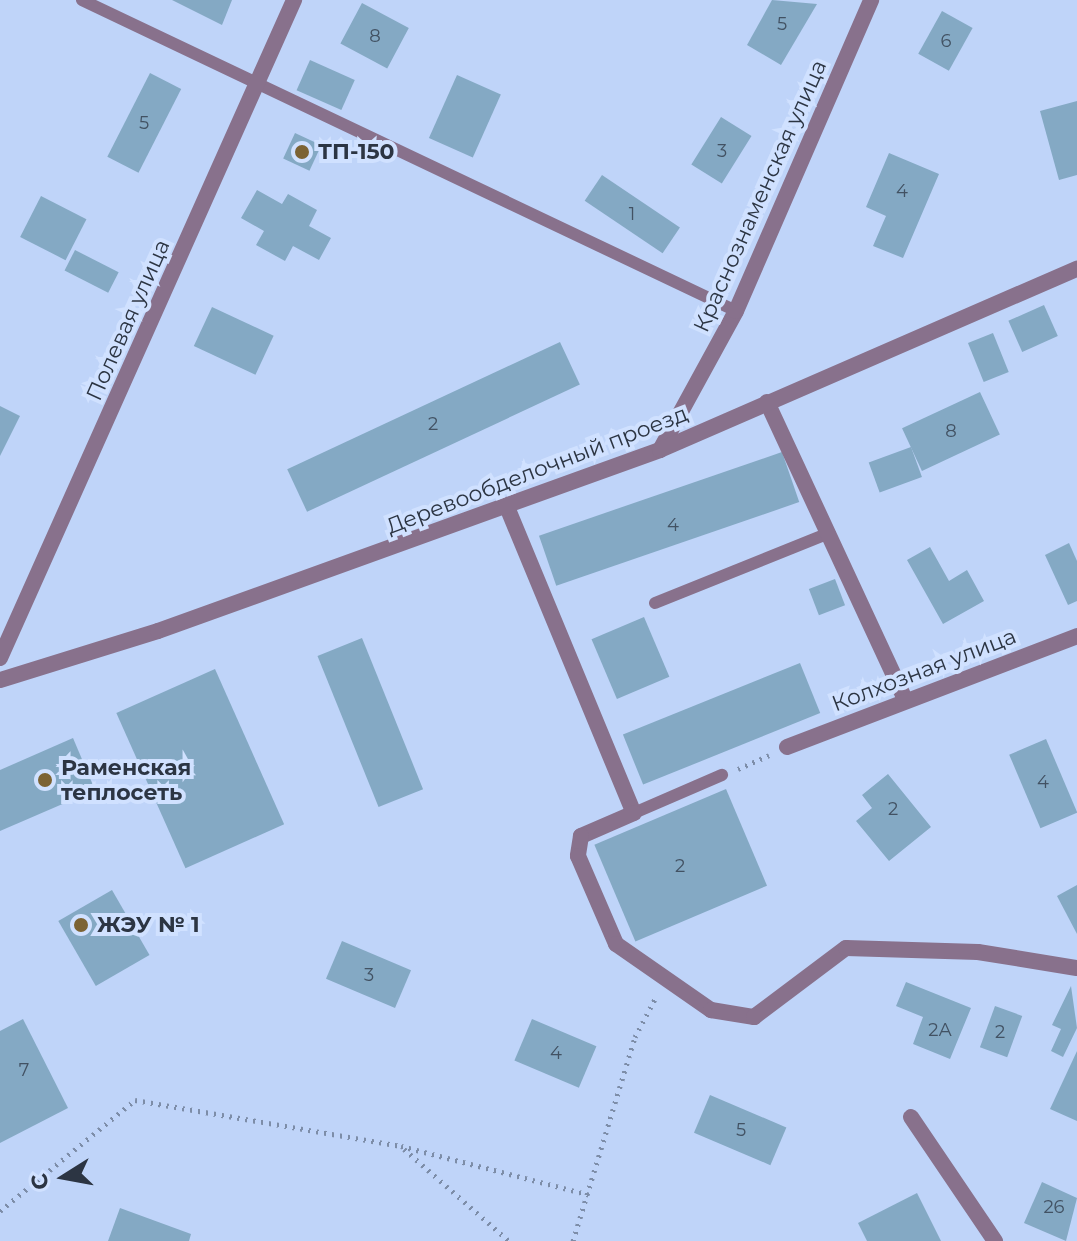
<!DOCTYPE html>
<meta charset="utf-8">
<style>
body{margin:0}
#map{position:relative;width:1077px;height:1241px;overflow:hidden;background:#bfd4f9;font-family:Montserrat,sans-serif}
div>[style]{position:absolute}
.building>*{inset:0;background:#84a9c4;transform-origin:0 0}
.path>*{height:5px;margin-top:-2.5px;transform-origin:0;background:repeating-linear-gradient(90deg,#7d8da8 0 2px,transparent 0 8px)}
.lane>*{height:12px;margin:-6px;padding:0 6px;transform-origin:6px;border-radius:6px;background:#88718c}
.street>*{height:16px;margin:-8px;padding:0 8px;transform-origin:8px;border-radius:8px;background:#88718c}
.dots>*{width:22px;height:22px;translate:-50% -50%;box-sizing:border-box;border:4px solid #d0e1ff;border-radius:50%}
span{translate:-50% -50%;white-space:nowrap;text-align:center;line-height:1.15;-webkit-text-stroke:8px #d0e1ff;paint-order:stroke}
.number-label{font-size:18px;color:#425263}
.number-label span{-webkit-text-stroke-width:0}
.poi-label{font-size:22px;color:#2c3543;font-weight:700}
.left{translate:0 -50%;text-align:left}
.street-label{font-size:22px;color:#2c3543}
.north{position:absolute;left:24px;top:1137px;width:80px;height:80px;-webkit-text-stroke:6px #d0e1ff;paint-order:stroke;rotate:259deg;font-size:22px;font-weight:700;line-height:32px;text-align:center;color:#2c3543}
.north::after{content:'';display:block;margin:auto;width:28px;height:36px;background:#2c3543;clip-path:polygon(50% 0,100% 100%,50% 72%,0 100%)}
</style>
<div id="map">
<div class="building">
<i style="clip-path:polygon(172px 0,232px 0,222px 25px)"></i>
<i style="clip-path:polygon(772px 0,817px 4px,781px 65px,747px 45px)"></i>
<i style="left:362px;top:3px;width:53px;height:46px;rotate:28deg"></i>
<i style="left:942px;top:11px;width:35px;height:49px;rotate:29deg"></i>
<i style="left:310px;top:60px;width:49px;height:33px;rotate:24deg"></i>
<i style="left:150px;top:73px;width:35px;height:94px;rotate:27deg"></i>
<i style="left:457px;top:75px;width:48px;height:69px;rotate:24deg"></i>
<i style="clip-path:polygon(1077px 101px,1077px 175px,1059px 180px,1040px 111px)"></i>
<i style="left:721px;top:117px;width:36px;height:56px;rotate:32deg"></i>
<i style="left:295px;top:133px;width:29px;height:28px;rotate:25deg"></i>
<i style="clip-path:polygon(889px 153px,939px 174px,903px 258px,873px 246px,886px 216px,866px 207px)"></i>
<i style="left:602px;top:175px;width:94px;height:31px;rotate:34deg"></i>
<i style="clip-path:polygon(257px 190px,282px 204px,288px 194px,317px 210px,309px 226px,331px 238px,319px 260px,293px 246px,285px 261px,256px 245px,264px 231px,241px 218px)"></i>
<i style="left:41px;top:196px;width:51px;height:46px;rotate:27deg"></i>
<i style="left:75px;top:250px;width:49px;height:23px;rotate:27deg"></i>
<i style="left:1044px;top:305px;width:34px;height:39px;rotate:66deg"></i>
<i style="left:212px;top:307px;width:68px;height:43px;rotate:25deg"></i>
<i style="left:993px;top:333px;width:42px;height:27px;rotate:68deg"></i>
<i style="left:560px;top:342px;width:47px;height:301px;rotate:65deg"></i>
<i style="left:980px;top:392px;width:47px;height:86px;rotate:65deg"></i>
<i style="clip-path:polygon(0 406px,20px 416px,0 456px)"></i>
<i style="left:911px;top:447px;width:32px;height:45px;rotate:70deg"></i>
<i style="left:782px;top:452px;width:53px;height:257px;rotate:71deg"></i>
<i style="clip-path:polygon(1069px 543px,1077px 561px,1077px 601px,1068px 605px,1045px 555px)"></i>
<i style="clip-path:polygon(930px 547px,949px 581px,967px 570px,984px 601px,943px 624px,907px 560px)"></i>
<i style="left:835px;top:579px;width:28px;height:28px;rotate:69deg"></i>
<i style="left:644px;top:617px;width:65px;height:57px;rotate:67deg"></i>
<i style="left:362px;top:638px;width:163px;height:48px;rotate:68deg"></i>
<i style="left:800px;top:663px;width:54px;height:191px;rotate:68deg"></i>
<i style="left:215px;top:669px;width:170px;height:108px;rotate:66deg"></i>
<i style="clip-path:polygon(73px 738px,95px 790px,0 831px,0 770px)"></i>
<i style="left:1046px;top:739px;width:80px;height:40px;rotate:67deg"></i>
<i style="clip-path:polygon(888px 774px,931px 827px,889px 861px,856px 821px,872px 808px,862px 795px)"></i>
<i style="left:726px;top:789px;width:105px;height:143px;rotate:67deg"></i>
<i style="clip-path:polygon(1077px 885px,1077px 934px,1057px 896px)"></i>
<i style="left:112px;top:890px;width:75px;height:62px;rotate:60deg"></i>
<i style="left:342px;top:941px;width:75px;height:41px;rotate:23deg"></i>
<i style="clip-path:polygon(906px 982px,971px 1008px,950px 1059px,913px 1044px,923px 1017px,896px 1006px)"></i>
<i style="clip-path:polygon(1071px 986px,1077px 1028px,1063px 1057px,1051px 1051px,1061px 1029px,1052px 1025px)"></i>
<i style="left:995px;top:1006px;width:29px;height:44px;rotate:20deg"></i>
<i style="clip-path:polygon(23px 1019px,68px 1108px,0 1143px,0 1031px)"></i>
<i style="left:532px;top:1019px;width:70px;height:45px;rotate:23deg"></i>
<i style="clip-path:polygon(1077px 1051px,1077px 1121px,1050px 1109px)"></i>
<i style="left:710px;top:1095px;width:83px;height:41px;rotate:23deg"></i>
<i style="clip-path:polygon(1042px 1182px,1077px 1198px,1066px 1241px,1024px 1223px)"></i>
<i style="clip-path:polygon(917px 1193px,941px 1241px,867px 1241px,858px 1223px)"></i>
<i style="clip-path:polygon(120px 1208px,191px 1234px,189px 1241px,108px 1241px)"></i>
</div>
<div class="path">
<i style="left:738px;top:769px;width:34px;rotate:-24deg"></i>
<i style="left:404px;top:1149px;width:140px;rotate:41.2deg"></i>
<i style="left:0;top:1211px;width:175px;rotate:-39.4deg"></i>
<i style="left:135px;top:1100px;width:270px;rotate:9.8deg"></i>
<i style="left:401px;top:1146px;width:195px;rotate:14.5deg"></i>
<i style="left:573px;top:1241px;width:213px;rotate:-73.1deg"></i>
<i style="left:635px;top:1037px;width:45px;rotate:-62.3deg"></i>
</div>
<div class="lane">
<i style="left:82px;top:0;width:724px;rotate:25.43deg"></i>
<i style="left:655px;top:603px;width:188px;rotate:-21.9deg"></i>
<i style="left:634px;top:813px;width:96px;rotate:-23.4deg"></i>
</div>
<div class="street">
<i style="left:767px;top:402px;width:327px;rotate:65.1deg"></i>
<i style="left:660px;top:450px;width:158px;rotate:-61.3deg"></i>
<i style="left:736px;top:311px;width:339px;rotate:-66.5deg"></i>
<i style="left:507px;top:507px;width:331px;rotate:67.5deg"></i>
<i style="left:634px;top:813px;width:58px;rotate:156.5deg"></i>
<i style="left:581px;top:836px;width:20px;rotate:99deg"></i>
<i style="left:578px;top:856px;width:96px;rotate:66.6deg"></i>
<i style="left:616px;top:944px;width:116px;rotate:34.8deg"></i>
<i style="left:711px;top:1010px;width:44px;rotate:9.2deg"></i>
<i style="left:754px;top:1017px;width:115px;rotate:-36.9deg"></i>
<i style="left:846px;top:948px;width:132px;rotate:1.7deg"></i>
<i style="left:978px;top:952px;width:100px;rotate:9.2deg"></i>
<i style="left:0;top:658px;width:721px;rotate:-65.92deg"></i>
<i style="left:0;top:680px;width:165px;rotate:-17.2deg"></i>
<i style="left:158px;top:631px;width:534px;rotate:-19.83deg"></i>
<i style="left:660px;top:450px;width:455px;rotate:-23.5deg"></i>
<i style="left:787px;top:747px;width:311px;rotate:-20.9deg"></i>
<i style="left:911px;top:1117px;width:150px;rotate:55.9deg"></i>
</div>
<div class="dots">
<i style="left:302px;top:152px;background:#7c6334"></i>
<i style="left:45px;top:780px;background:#7c6334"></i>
<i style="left:81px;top:925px;background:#7c6334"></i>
</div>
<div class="number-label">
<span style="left:782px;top:24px">5</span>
<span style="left:375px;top:36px">8</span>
<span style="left:946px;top:41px">6</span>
<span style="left:144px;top:123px">5</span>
<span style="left:722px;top:151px">3</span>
<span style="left:902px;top:191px">4</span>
<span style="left:632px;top:214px">1</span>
<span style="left:433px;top:424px">2</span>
<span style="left:951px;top:431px">8</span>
<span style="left:673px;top:525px">4</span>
<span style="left:1043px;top:782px">4</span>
<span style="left:893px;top:809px">2</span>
<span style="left:680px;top:866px">2</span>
<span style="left:369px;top:975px">3</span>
<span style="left:940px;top:1030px">2А</span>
<span style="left:1000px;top:1032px">2</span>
<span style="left:556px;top:1053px">4</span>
<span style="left:24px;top:1070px">7</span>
<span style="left:741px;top:1130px">5</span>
<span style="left:1054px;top:1207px">26</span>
</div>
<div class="poi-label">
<span class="left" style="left:318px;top:152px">ТП-150</span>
<span class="left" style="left:61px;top:780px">Раменская<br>теплосеть</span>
<span class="left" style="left:97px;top:925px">ЖЭУ № 1</span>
</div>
<div class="street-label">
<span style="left:760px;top:196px;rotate:-66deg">Краснознаменская улица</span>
<span style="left:128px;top:320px;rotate:-66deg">Полевая улица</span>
<span style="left:537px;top:470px;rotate:-21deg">Деревообделочный проезд</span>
<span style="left:924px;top:670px;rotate:-21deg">Колхозная улица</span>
</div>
<div class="north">С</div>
</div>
